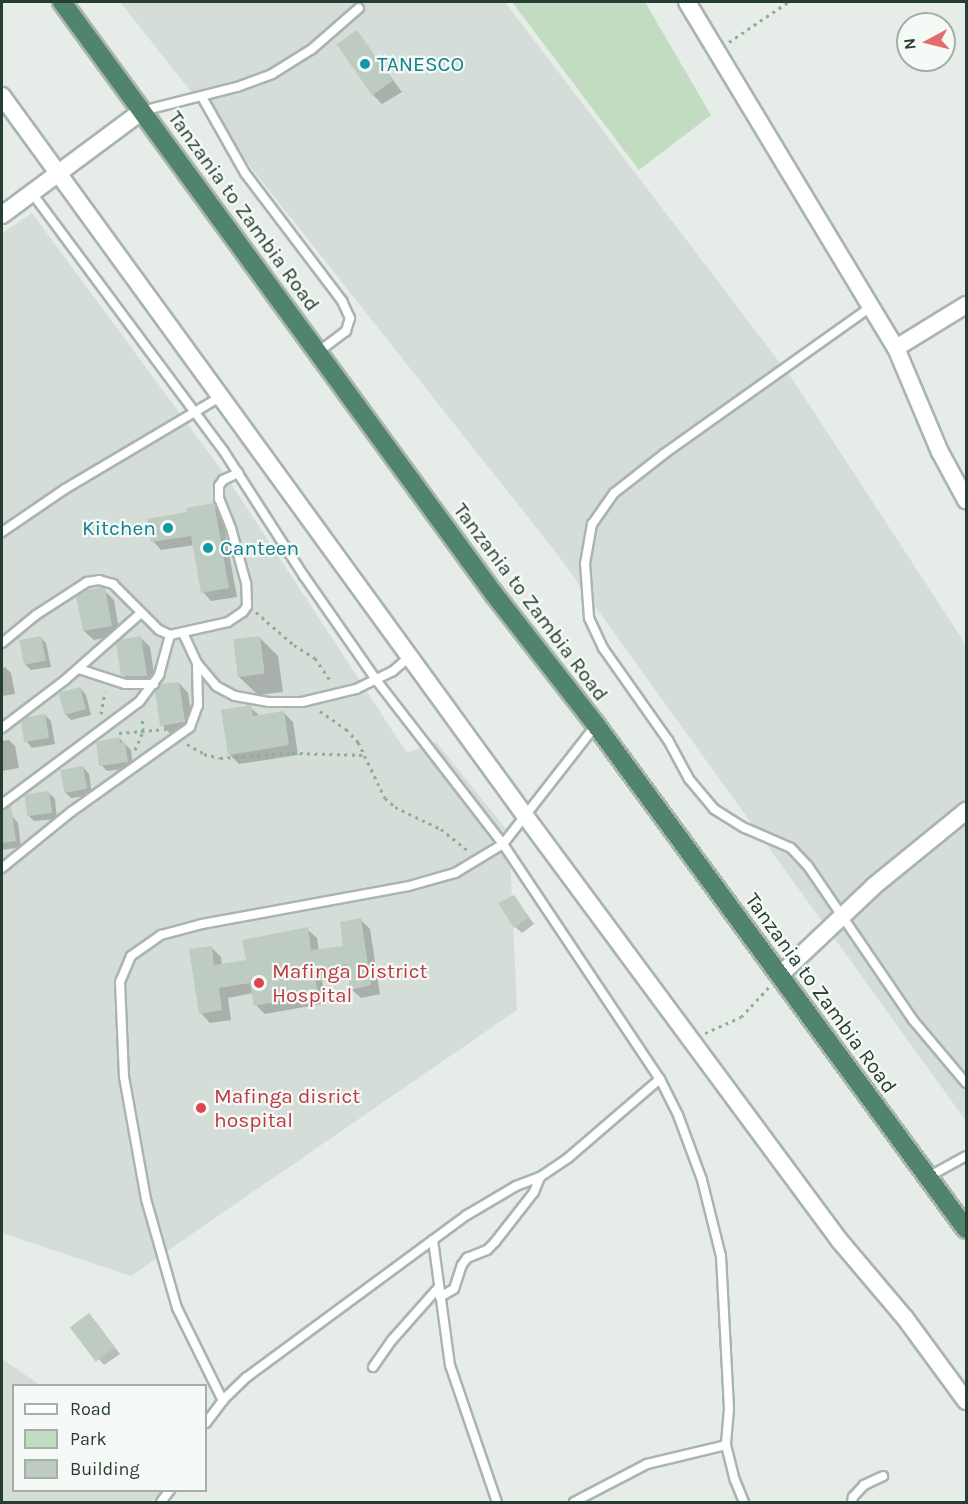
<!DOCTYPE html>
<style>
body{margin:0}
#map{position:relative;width:968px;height:1504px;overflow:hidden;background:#e6ede8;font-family:Karla,sans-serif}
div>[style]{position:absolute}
.built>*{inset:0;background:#d4ddd7}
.green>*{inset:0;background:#c1dcc1}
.shadow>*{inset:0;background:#0003}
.building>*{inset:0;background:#becbc3;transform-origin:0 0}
.path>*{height:3px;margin-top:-1.5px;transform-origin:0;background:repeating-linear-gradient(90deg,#89ae99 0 3px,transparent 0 7.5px)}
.roads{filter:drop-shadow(2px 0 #a9b5ae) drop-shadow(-2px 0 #a9b5ae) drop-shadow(0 2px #a9b5ae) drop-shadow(0 -2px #a9b5ae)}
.service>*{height:8px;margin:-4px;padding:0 4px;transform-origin:4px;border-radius:4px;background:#fff}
.minor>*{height:16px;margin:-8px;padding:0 8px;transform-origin:8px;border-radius:8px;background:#fff}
.trunk>*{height:18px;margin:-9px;padding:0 9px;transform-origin:9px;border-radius:9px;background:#51846c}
.dots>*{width:16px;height:16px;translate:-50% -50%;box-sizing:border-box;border:3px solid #f6faf7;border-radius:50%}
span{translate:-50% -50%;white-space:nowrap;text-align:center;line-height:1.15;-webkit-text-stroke:4.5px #f6faf7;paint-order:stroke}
.culture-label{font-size:21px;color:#0d838f}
.left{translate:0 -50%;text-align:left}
.right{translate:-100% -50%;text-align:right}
.street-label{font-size:21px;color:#263e32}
.health-label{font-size:21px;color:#be3a42}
.frame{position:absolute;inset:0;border:3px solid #263e32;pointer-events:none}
.legend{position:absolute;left:12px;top:1384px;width:195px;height:108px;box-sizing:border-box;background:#f6faf7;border:2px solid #a3afa8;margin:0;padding:8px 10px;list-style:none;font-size:18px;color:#263e32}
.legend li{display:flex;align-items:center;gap:12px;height:30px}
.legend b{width:30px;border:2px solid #a3afa8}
.north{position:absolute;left:896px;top:12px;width:60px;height:60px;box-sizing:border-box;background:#f6faf7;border:2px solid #a3afa8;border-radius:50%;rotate:263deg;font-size:16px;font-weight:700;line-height:24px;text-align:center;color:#263e32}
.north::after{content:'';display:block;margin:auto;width:21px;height:27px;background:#e76b6b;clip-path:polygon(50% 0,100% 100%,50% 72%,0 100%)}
</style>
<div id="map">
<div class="built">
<i style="clip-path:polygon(120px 2px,505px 2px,793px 380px,966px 645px,966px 1121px,558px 555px)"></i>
<i style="clip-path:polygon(32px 213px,226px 476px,407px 753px,436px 742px,509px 833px,517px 1010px,131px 1276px,2px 1233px,2px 233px)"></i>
<i style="clip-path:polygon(2px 1359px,40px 1385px,14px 1386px,14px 1490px,163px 1491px,150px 1502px,2px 1502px)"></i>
</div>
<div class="green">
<i style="clip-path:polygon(512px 2px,645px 2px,711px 115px,639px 170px)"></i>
</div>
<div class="shadow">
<i style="clip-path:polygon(357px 32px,402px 92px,382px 104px,373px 95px)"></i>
<i style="clip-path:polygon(213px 505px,222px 514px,237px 597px,211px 601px,203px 592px,194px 545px,161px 550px,153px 541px,189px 514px)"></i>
<i style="clip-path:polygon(104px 590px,114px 600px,120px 635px,94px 640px,84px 631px)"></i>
<i style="clip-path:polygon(40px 637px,46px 643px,51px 667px,31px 670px,25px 664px)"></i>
<i style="clip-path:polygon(140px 637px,150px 647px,156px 685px,133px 685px,123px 675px)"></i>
<i style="clip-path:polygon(259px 637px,278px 656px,283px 692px,258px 695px,239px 677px)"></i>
<i style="clip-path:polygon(5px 667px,11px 673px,15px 694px,2px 696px,2px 668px)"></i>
<i style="clip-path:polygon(179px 683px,188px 693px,194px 731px,171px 735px,162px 725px)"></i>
<i style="clip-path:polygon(80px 688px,86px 695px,91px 715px,71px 720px,65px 714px,61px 694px)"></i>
<i style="clip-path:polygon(250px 707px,260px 716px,283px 712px,293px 722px,298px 755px,239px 764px,229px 754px)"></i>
<i style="clip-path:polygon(45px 715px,51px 721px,55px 744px,32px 748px,26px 741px)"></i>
<i style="clip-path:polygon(119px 738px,131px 750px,133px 768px,107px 771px,101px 765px)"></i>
<i style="clip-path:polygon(9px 740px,15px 746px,19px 768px,2px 771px,2px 741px)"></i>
<i style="clip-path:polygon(83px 767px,89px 774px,92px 795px,71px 798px,65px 792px)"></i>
<i style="clip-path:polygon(49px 793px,55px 799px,57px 819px,34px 821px,28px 815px)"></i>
<i style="clip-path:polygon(12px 816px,18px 823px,21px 847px,2px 850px,2px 818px)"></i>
<i style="clip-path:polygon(514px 896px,534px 924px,522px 933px,515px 927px)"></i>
<i style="clip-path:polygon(360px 919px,370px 929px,380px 994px,361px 998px,351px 989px,349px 975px,322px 981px,327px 1003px,265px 1014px,256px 1005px,253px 993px,228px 998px,231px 1020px,210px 1023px,201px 1013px,211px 947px,221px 957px,222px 965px,247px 961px,307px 929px,317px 938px,319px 951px,345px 948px)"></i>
<i style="clip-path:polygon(95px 1321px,120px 1354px,104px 1365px,71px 1328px)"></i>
</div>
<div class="building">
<i style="left:357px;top:30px;width:62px;height:25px;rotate:55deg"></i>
<i style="clip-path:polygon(214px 503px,229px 588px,201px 593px,191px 536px,151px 542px,147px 519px,187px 512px,186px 508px)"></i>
<i style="clip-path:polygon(102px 587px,105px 588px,112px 626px,83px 631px,76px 596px,86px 590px)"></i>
<i style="left:41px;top:636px;width:25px;height:22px;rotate:79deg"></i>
<i style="clip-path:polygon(141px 636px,147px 676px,121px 676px,116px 643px,122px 639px)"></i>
<i style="left:260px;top:636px;width:38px;height:27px;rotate:83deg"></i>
<i style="clip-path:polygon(179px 682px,185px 722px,160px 726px,155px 691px,160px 684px)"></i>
<i style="left:80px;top:687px;width:23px;height:22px;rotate:75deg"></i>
<i style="clip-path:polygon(251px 705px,253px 716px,284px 711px,289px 745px,228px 755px,221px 710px)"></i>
<i style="clip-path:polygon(45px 714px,49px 738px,24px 742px,21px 722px,28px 717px)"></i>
<i style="clip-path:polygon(119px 737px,120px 743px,125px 742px,128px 762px,99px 766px,96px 742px)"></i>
<i style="left:83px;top:766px;width:23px;height:23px;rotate:80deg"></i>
<i style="left:49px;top:791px;width:22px;height:25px;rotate:82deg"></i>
<i style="clip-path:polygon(11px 805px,16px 841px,2px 843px,2px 810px)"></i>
<i style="clip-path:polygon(514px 895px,529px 917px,514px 928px,498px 903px)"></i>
<i style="clip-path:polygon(361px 918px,371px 985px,350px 990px,346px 964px,314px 972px,318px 994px,254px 1006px,250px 983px,219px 988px,222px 1010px,199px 1014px,189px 949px,212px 946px,214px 965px,246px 960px,242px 940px,308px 927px,311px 950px,343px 946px,340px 922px)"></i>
<i style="left:89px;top:1313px;width:43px;height:24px;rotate:53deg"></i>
</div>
<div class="path">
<i style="left:729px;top:42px;width:71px;rotate:-34.1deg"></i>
<i style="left:256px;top:612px;width:50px;rotate:41deg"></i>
<i style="left:294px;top:645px;width:25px;rotate:32deg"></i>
<i style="left:315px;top:658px;width:29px;rotate:56deg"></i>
<i style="left:320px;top:711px;width:32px;rotate:35deg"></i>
<i style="left:346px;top:729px;width:18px;rotate:47deg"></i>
<i style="left:358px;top:742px;width:62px;rotate:64.3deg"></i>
<i style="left:385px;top:798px;width:13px;rotate:42deg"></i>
<i style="left:395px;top:807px;width:51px;rotate:25.6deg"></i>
<i style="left:441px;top:829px;width:36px;rotate:39deg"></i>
<i style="left:101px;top:714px;width:23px;rotate:-80deg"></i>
<i style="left:119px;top:733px;width:47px;rotate:-4.9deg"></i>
<i style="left:187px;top:744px;width:20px;rotate:30deg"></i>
<i style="left:204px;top:754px;width:16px;rotate:14deg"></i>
<i style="left:220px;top:758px;width:72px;rotate:-4deg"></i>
<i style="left:292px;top:753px;width:73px;rotate:1.6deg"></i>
<i style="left:135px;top:750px;width:21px;rotate:-67deg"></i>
<i style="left:143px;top:731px;width:15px;rotate:-94deg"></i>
<i style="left:705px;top:1033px;width:39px;rotate:-24deg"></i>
<i style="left:741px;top:1017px;width:41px;rotate:-47deg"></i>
</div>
<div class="roads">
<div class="service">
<i style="left:202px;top:97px;width:87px;rotate:60.5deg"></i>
<i style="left:245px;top:173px;width:161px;rotate:52.8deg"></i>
<i style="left:342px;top:301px;width:19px;rotate:65deg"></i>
<i style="left:350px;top:318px;width:14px;rotate:107deg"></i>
<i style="left:346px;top:331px;width:35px;rotate:143deg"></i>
<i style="left:142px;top:111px;width:98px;rotate:-14.2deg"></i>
<i style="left:237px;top:87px;width:37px;rotate:-20deg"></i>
<i style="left:272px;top:74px;width:47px;rotate:-32deg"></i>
<i style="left:312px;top:49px;width:62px;rotate:-41.1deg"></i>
<i style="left:32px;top:193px;width:320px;rotate:53.4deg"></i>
<i style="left:223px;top:450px;width:150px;rotate:57.3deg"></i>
<i style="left:304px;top:576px;width:128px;rotate:55.2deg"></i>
<i style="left:377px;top:681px;width:206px;rotate:52.3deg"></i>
<i style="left:503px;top:844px;width:283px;rotate:56.3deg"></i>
<i style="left:660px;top:1079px;width:40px;rotate:63.4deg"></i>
<i style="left:678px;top:1115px;width:69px;rotate:69.7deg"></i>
<i style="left:702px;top:1180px;width:78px;rotate:76deg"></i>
<i style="left:721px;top:1256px;width:153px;rotate:87deg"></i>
<i style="left:729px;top:1409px;width:36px;rotate:95deg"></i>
<i style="left:726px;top:1445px;width:36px;rotate:76deg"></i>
<i style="left:735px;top:1480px;width:24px;rotate:68deg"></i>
<i style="left:872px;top:306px;width:255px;rotate:144.6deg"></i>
<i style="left:664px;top:454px;width:63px;rotate:142deg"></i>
<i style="left:614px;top:493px;width:38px;rotate:125deg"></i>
<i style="left:592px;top:524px;width:40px;rotate:100deg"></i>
<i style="left:585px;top:563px;width:55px;rotate:85.8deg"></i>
<i style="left:589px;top:618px;width:33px;rotate:65deg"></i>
<i style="left:603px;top:648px;width:113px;rotate:54.8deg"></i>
<i style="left:668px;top:740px;width:44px;rotate:61.7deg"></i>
<i style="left:689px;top:779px;width:39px;rotate:50deg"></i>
<i style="left:714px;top:809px;width:36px;rotate:32deg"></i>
<i style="left:745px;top:828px;width:50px;rotate:23.5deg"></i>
<i style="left:791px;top:848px;width:25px;rotate:47deg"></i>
<i style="left:808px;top:866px;width:186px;rotate:55.7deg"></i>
<i style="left:913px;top:1020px;width:82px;rotate:49.9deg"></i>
<i style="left:2px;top:532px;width:76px;rotate:-34.3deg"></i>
<i style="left:65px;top:489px;width:178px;rotate:-30.7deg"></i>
<i style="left:183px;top:633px;width:33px;rotate:65deg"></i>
<i style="left:197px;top:663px;width:30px;rotate:50deg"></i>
<i style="left:216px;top:686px;width:21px;rotate:28deg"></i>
<i style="left:235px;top:696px;width:35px;rotate:10deg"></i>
<i style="left:269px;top:702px;width:33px"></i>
<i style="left:302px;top:702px;width:56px;rotate:-13.5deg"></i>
<i style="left:356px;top:689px;width:41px;rotate:-25.9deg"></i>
<i style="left:393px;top:671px;width:21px;rotate:-41deg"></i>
<i style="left:2px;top:643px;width:44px;rotate:-39.5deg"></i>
<i style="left:36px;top:615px;width:61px;rotate:-32.9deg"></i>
<i style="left:87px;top:582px;width:12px;rotate:-9deg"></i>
<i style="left:99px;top:580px;width:15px;rotate:16deg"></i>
<i style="left:113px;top:584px;width:65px;rotate:45deg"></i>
<i style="left:159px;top:630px;width:12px;rotate:24deg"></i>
<i style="left:170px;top:635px;width:59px;rotate:-12.6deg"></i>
<i style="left:228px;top:622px;width:18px;rotate:-34deg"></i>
<i style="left:243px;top:612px;width:7px;rotate:-56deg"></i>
<i style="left:247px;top:606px;width:23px;rotate:-92deg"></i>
<i style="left:246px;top:583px;width:57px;rotate:-105.3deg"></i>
<i style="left:231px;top:528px;width:31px;rotate:-112deg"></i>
<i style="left:219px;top:499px;width:13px;rotate:-90deg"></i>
<i style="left:219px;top:486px;width:7px;rotate:-56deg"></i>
<i style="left:223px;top:480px;width:17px;rotate:-25deg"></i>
<i style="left:79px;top:669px;width:48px;rotate:18.1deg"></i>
<i style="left:125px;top:684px;width:29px"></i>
<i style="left:2px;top:728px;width:79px;rotate:-37.3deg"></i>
<i style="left:65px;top:680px;width:101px;rotate:-41.4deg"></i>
<i style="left:2px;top:804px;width:171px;rotate:-36.7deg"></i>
<i style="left:139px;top:702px;width:34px;rotate:-53deg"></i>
<i style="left:159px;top:675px;width:41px;rotate:-74.6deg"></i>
<i style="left:2px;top:868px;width:89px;rotate:-39.1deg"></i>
<i style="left:71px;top:812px;width:146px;rotate:-35.5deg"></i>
<i style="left:190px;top:727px;width:23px;rotate:-70deg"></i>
<i style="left:198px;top:705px;width:42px;rotate:-91.4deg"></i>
<i style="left:928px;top:1177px;width:43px;rotate:-28.9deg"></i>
<i style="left:433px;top:1240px;width:126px;rotate:82.3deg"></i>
<i style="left:450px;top:1365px;width:145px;rotate:71.1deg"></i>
<i style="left:440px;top:1297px;width:16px;rotate:-30deg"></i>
<i style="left:454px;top:1289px;width:25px;rotate:-72deg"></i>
<i style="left:462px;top:1265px;width:9px;rotate:-54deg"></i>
<i style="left:467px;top:1258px;width:22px;rotate:-22deg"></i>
<i style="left:487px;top:1250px;width:11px;rotate:-45deg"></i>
<i style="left:495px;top:1242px;width:63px;rotate:-52deg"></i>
<i style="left:534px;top:1192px;width:16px;rotate:-68deg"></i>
<i style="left:373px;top:1367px;width:33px;rotate:-55deg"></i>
<i style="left:392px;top:1340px;width:69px;rotate:-48.5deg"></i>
<i style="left:223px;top:1401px;width:104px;rotate:-116.3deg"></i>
<i style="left:177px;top:1308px;width:113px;rotate:-105.9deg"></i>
<i style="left:146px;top:1199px;width:124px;rotate:-100.2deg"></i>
<i style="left:124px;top:1077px;width:95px;rotate:-92.4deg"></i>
<i style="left:120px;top:982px;width:28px;rotate:-67deg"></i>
<i style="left:131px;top:956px;width:37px;rotate:-35deg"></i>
<i style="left:161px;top:935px;width:42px;rotate:-15deg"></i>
<i style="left:202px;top:924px;width:210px;rotate:-10.4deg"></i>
<i style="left:409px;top:886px;width:48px;rotate:-15.8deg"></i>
<i style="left:455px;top:873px;width:56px;rotate:-31.1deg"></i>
<i style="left:503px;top:844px;width:151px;rotate:-52deg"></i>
<i style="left:206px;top:1423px;width:31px;rotate:-53deg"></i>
<i style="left:225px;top:1398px;width:30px;rotate:-44deg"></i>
<i style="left:247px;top:1377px;width:273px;rotate:-36.4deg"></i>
<i style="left:467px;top:1215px;width:57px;rotate:-30.6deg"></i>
<i style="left:516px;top:1186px;width:26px;rotate:-21deg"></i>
<i style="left:540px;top:1177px;width:34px;rotate:-34deg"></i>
<i style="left:568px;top:1158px;width:121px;rotate:-40.7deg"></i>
<i style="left:161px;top:1502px;width:15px;rotate:-53deg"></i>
<i style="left:574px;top:1502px;width:82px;rotate:-27.5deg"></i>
<i style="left:647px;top:1464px;width:81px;rotate:-13.5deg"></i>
<i style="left:852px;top:1502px;width:5px;rotate:-79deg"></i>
<i style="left:853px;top:1497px;width:16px;rotate:-47deg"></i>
<i style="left:864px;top:1485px;width:21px;rotate:-25deg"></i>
</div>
<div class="minor">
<i style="left:687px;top:2px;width:404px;rotate:58.9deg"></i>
<i style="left:896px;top:348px;width:113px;rotate:67.1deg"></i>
<i style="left:940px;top:452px;width:55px;rotate:61.6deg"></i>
<i style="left:2px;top:96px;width:891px;rotate:53.99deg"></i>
<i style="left:526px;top:817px;width:526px;rotate:53.5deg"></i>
<i style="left:839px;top:1240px;width:102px;rotate:49.8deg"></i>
<i style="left:905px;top:1318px;width:103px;rotate:53.7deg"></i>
<i style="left:2px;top:215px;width:174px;rotate:-36.6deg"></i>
<i style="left:896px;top:348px;width:82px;rotate:-31.6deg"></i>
<i style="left:780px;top:975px;width:129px;rotate:-43.4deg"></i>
<i style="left:874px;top:886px;width:119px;rotate:-39.2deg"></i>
</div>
<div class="trunk">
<i style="left:62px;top:2px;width:733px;rotate:53.88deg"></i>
<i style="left:494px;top:594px;width:166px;rotate:52.1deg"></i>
<i style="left:596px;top:725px;width:625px;rotate:53.72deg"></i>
</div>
</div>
<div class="dots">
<i style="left:365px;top:64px;background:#0f9aa8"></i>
<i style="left:168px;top:528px;background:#0f9aa8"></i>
<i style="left:208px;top:548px;background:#0f9aa8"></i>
<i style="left:259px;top:983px;background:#e0444e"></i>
<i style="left:201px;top:1108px;background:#e0444e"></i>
</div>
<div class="culture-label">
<span class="left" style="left:377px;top:64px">TANESCO</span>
<span class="right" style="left:156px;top:528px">Kitchen</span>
<span class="left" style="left:220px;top:548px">Canteen</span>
</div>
<div class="street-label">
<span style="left:244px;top:211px;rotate:54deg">Tanzania to Zambia Road</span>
<span style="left:531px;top:602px;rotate:53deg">Tanzania to Zambia Road</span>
<span style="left:821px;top:993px;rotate:54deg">Tanzania to Zambia Road</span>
</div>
<div class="health-label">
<span class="left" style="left:272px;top:983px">Mafinga District<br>Hospital</span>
<span class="left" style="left:214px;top:1108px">Mafinga disrict<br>hospital</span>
</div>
<div class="frame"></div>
<ul class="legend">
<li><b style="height:8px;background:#fff"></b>Road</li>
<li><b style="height:16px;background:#c1dcc1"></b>Park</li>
<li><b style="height:16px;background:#becbc3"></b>Building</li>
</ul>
<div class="north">N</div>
</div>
